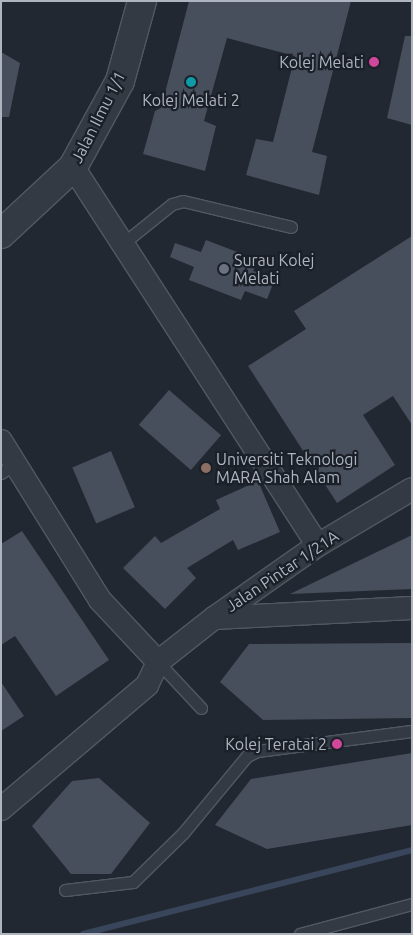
<!DOCTYPE html>
<style>
body{margin:0}
#map{position:relative;width:413px;height:935px;overflow:hidden;background:#212832;font-family:Ubuntu,sans-serif}
div>[style]{position:absolute}
.stream>*{height:6px;margin:-3px;padding:0 3px;transform-origin:3px;border-radius:3px;background:#39455a}
.building>*{inset:0;background:#484f5c;transform-origin:0 0}
.roads{filter:drop-shadow(1px 0 #525861) drop-shadow(-1px 0 #525861) drop-shadow(0 1px #525861) drop-shadow(0 -1px #525861)}
.service>*{height:11px;margin:-5.5px;padding:0 5.5px;transform-origin:5.5px;border-radius:5.5px;background:#343a43}
.minor>*{height:22px;margin:-11px;padding:0 11px;transform-origin:11px;border-radius:11px;background:#343a43}
.tertiary>*{height:28px;margin:-14px;padding:0 14px;transform-origin:14px;border-radius:14px;background:#343a43}
.dots>*{width:14px;height:14px;translate:-50% -50%;box-sizing:border-box;border:2px solid #1a1f28;border-radius:50%}
span{translate:-50% -50%;white-space:nowrap;text-align:center;line-height:1.15;-webkit-text-stroke:4.5px #1a1f28;paint-order:stroke}
.poi-label{font-size:16px;color:#aeb5c0}
.right{translate:-100% -50%;text-align:right}
.left{translate:0 -50%;text-align:left}
.street-label{font-size:16px;color:#aeb5c0}
.frame{position:absolute;inset:0;border:2px solid #aeb5c0;pointer-events:none}
</style>
<div id="map">
<div class="stream">
<i style="left:83px;top:934px;width:340px;rotate:-14.3deg"></i>
</div>
<div class="building">
<i style="clip-path:polygon(189px 1px,351px 1px,312px 152px,327px 156px,319px 195px,246px 175px,256px 139px,273px 142px,295px 56px,227px 38px,204px 121px,216px 126px,205px 171px,143px 154px,155px 111px,161px 108px)"></i>
<i style="clip-path:polygon(405px 36px,412px 36px,412px 125px,387px 118px)"></i>
<i style="clip-path:polygon(1px 52px,20px 63px,9px 117px,1px 117px)"></i>
<i style="clip-path:polygon(412px 236px,412px 425px,393px 396px,363px 415px,395px 465px,337px 503px,248px 366px,306px 329px,294px 311px)"></i>
<i style="clip-path:polygon(206px 240px,258px 260px,253px 271px,275px 279px,267px 299px,245px 291px,241px 300px,189px 280px,194px 267px,170px 257px,175px 243px,201px 252px)"></i>
<i style="left:169px;top:390px;width:69px;height:46px;rotate:41deg"></i>
<i style="left:111px;top:451px;width:61px;height:42px;rotate:67deg"></i>
<i style="clip-path:polygon(258px 481px,280px 532px,238px 550px,233px 540px,187px 568px,196px 578px,165px 609px,123px 568px,155px 536px,161px 543px,220px 509px,216px 500px)"></i>
<i style="clip-path:polygon(22px 531px,109px 660px,56px 696px,15px 636px,1px 645px,1px 544px)"></i>
<i style="clip-path:polygon(412px 535px,412px 589px,290px 594px)"></i>
<i style="clip-path:polygon(412px 643px,412px 718px,263px 720px,220px 682px,249px 644px)"></i>
<i style="clip-path:polygon(1px 682px,24px 716px,1px 731px)"></i>
<i style="clip-path:polygon(412px 753px,412px 825px,267px 849px,215px 825px,251px 779px)"></i>
<i style="clip-path:polygon(99px 778px,150px 823px,111px 874px,71px 874px,32px 826px,72px 781px)"></i>
</div>
<div class="roads">
<div class="service">
<i style="left:121px;top:245px;width:65px;rotate:-38.8deg"></i>
<i style="left:172px;top:204px;width:11px;rotate:-15deg"></i>
<i style="left:183px;top:201px;width:111px;rotate:13.5deg"></i>
<i style="left:1px;top:473px;width:17px;rotate:-33deg"></i>
<i style="left:158px;top:662px;width:63px;rotate:46.9deg"></i>
<i style="left:65px;top:890px;width:68px;rotate:-6.7deg"></i>
<i style="left:133px;top:882px;width:70px;rotate:-44.4deg"></i>
<i style="left:183px;top:833px;width:100px;rotate:-50.3deg"></i>
<i style="left:247px;top:756px;width:11px;rotate:-27deg"></i>
<i style="left:257px;top:751px;width:156px;rotate:-7.4deg"></i>
<i style="left:300px;top:934px;width:116px;rotate:-15deg"></i>
</div>
<div class="minor">
<i style="left:73px;top:167px;width:450px;rotate:57.1deg"></i>
<i style="left:1px;top:441px;width:187px;rotate:58.1deg"></i>
<i style="left:100px;top:600px;width:85px;rotate:46.9deg"></i>
<i style="left:214px;top:618px;width:198px;rotate:-2.9deg"></i>
<i style="left:1px;top:809px;width:192px;rotate:-40.3deg"></i>
<i style="left:147px;top:685px;width:25px;rotate:-64deg"></i>
<i style="left:158px;top:662px;width:71px;rotate:-38.2deg"></i>
<i style="left:214px;top:618px;width:127px;rotate:-35.1deg"></i>
<i style="left:318px;top:545px;width:109px;rotate:-30.8deg"></i>
</div>
<div class="tertiary">
<i style="left:1px;top:234px;width:98px;rotate:-42.9deg"></i>
<i style="left:73px;top:167px;width:98px;rotate:-61.3deg"></i>
<i style="left:120px;top:81px;width:83px;rotate:-74.6deg"></i>
</div>
</div>
<div class="dots">
<i style="left:374px;top:62px;background:#d1479c"></i>
<i style="left:191px;top:82px;background:#0f9aa8"></i>
<i style="left:224px;top:269px;background:#6b7280"></i>
<i style="left:206px;top:468px;background:#8d6e63"></i>
<i style="left:337px;top:744px;background:#d1479c"></i>
</div>
<div class="poi-label">
<span class="right" style="left:364px;top:62px">Kolej Melati</span>
<span style="left:191px;top:100px">Kolej Melati 2</span>
<span class="left" style="left:234px;top:269px">Surau Kolej<br>Melati</span>
<span class="left" style="left:216px;top:468px">Universiti Teknologi<br>MARA Shah Alam</span>
<span class="right" style="left:327px;top:744px">Kolej Teratai 2</span>
</div>
<div class="street-label">
<span style="left:98px;top:117px;rotate:-63deg">Jalan Ilmu 1/1</span>
<span style="left:282px;top:571px;rotate:-34deg">Jalan Pintar 1/21A</span>
</div>
<div class="frame"></div>
</div>
